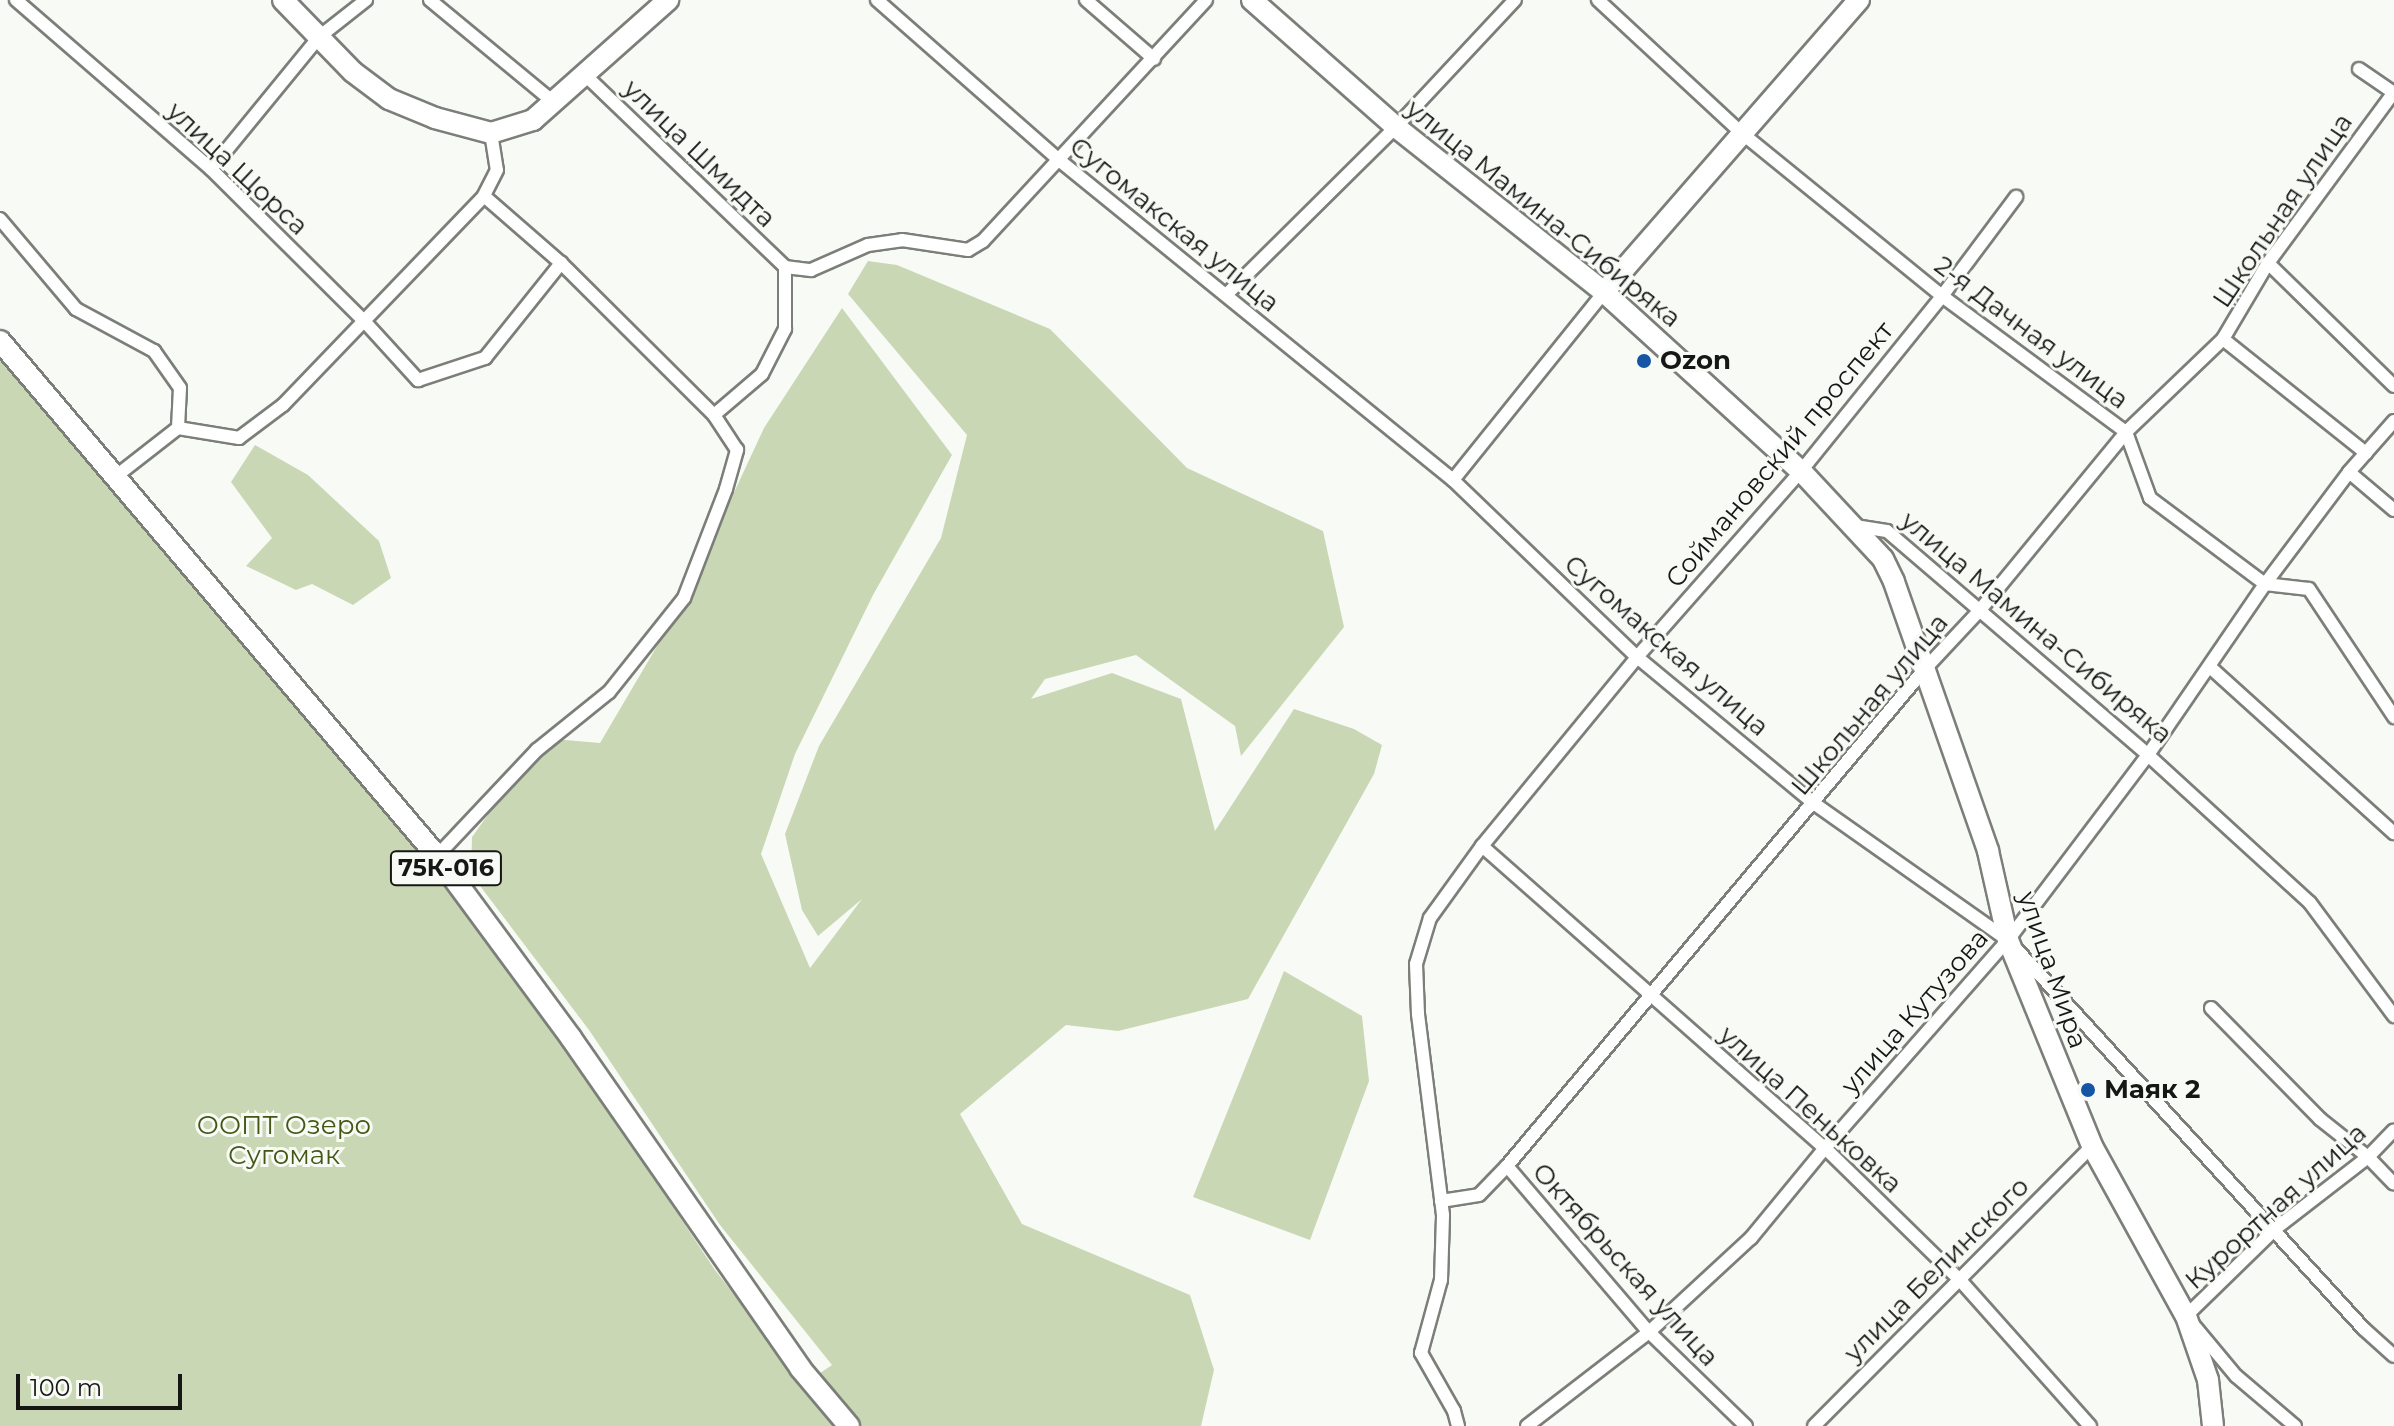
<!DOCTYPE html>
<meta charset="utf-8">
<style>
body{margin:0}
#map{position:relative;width:2394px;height:1426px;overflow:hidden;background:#f8fbf5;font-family:Montserrat,sans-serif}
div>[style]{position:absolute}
.green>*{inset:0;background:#c9d7b4}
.roads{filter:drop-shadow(2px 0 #7c7f79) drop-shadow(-2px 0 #7c7f79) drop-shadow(0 2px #7c7f79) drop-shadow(0 -2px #7c7f79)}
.minor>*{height:12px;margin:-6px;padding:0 6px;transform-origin:6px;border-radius:6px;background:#fff}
.primary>*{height:20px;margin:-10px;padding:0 10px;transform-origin:10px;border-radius:10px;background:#fff}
.dots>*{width:22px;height:22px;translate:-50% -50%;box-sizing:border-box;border:4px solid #f8fbf5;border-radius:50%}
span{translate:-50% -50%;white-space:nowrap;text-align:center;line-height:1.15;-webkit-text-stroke:6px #f8fbf5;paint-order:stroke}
.shield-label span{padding:2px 6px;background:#f8fbf5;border:2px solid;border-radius:6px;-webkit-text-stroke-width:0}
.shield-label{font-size:24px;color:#161614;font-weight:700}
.street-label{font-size:26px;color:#161614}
.poi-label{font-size:26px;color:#161614;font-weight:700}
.left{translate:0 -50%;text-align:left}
.park-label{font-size:26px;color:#435715}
.scale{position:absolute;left:16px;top:1374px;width:166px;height:36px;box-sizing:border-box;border:4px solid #161614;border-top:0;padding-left:10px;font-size:24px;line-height:28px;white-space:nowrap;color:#161614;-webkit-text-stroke:6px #f8fbf5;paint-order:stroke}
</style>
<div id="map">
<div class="green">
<i style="clip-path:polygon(868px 261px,897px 265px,1050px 329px,1187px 468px,1323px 531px,1344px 627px,1241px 756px,1235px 726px,1136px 655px,1045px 679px,1031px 699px,1112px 673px,1181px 699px,1215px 831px,1294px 709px,1354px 729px,1382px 745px,1374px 774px,1248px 999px,1118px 1031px,1066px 1025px,960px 1114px,1022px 1224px,1190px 1295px,1214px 1370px,1201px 1426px,0 1426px,0 359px,301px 703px,432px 862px,566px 1046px,715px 1270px,804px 1384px,832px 1365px,720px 1225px,589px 1030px,471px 874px,472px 837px,497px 802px,554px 739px,600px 743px,683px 602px,764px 428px,842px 308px,952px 455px,873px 595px,795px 754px,761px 854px,810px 968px,862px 899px,818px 936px,802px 910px,785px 834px,819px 746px,941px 538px,967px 435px,848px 294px)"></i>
<i style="clip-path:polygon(255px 445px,308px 475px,379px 541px,391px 578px,353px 605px,312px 584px,296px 590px,246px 566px,272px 538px,231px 482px)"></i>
<i style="clip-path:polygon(1284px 971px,1362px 1016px,1369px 1081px,1310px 1240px,1193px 1197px)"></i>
</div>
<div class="roads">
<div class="minor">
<i style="left:16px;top:0;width:258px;rotate:40.9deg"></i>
<i style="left:211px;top:169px;width:217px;rotate:44.8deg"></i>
<i style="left:365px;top:322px;width:79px;rotate:47.6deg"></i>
<i style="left:418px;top:380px;width:71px;rotate:-18.2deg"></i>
<i style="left:485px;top:358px;width:122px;rotate:-51.3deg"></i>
<i style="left:430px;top:0;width:158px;rotate:39.6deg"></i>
<i style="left:877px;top:0;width:242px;rotate:41.3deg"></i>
<i style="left:1059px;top:160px;width:508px;rotate:39.08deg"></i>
<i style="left:1453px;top:480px;width:255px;rotate:43.9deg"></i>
<i style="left:1637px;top:657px;width:231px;rotate:39.6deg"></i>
<i style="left:1815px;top:804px;width:236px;rotate:35.2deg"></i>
<i style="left:2008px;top:940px;width:527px;rotate:47.54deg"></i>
<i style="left:2364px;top:1329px;width:40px;rotate:42deg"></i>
<i style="left:1086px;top:0;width:90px;rotate:40.9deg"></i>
<i style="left:1598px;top:0;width:199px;rotate:42.8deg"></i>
<i style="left:1744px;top:135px;width:255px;rotate:39.1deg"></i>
<i style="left:1942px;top:296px;width:229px;rotate:36.5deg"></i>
<i style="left:2126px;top:432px;width:70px;rotate:70deg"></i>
<i style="left:2150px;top:498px;width:144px;rotate:36.8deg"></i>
<i style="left:2265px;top:584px;width:44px;rotate:6.5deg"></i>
<i style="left:2309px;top:589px;width:154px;rotate:56.4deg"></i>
<i style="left:2359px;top:69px;width:42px;rotate:34.4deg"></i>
<i style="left:583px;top:73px;width:280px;rotate:43.8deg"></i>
<i style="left:491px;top:133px;width:37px;rotate:81deg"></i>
<i style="left:497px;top:170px;width:29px;rotate:117deg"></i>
<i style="left:484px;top:196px;width:102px;rotate:41deg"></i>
<i style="left:561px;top:263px;width:216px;rotate:44.8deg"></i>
<i style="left:211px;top:169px;width:171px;rotate:-50.7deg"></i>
<i style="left:319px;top:37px;width:60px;rotate:-38.2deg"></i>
<i style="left:0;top:219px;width:118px;rotate:49.8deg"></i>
<i style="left:76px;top:309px;width:89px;rotate:28.3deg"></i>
<i style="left:154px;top:351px;width:45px;rotate:54.9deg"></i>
<i style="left:180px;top:388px;width:40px;rotate:92.9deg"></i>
<i style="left:2268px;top:263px;width:176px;rotate:44.3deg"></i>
<i style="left:1226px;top:295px;width:239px;rotate:-44.7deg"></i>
<i style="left:1396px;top:127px;width:174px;rotate:-46.9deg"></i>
<i style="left:2223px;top:339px;width:183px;rotate:38.6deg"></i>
<i style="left:2349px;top:472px;width:59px;rotate:40.2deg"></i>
<i style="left:115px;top:477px;width:80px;rotate:-37.9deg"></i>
<i style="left:178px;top:428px;width:62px;rotate:9.3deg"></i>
<i style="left:239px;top:438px;width:55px;rotate:-36.9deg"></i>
<i style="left:283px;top:405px;width:290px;rotate:-46.1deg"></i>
<i style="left:1453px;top:480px;width:241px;rotate:-51.2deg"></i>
<i style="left:1855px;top:526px;width:32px;rotate:9deg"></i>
<i style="left:1887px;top:531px;width:344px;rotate:40.6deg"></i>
<i style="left:2148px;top:755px;width:219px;rotate:42.4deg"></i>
<i style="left:2310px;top:903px;width:141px;rotate:53.4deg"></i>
<i style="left:2210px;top:667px;width:248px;rotate:42.1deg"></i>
<i style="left:1482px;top:846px;width:457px;rotate:41.4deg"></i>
<i style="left:1825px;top:1148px;width:187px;rotate:44.4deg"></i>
<i style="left:1959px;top:1279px;width:197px;rotate:48.3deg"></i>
<i style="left:437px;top:856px;width:146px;rotate:-46.7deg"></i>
<i style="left:537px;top:750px;width:92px;rotate:-38.9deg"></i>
<i style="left:609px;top:692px;width:120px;rotate:-51.4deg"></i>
<i style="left:684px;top:598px;width:117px;rotate:-68.9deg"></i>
<i style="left:726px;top:489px;width:41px;rotate:-74.2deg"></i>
<i style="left:737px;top:450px;width:42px;rotate:-123.3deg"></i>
<i style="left:714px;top:415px;width:63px;rotate:-40.5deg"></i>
<i style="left:762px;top:374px;width:51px;rotate:-62.9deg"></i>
<i style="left:785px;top:329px;width:62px;rotate:-90deg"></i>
<i style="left:785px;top:267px;width:26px;rotate:7deg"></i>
<i style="left:811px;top:270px;width:62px;rotate:-23.7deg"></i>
<i style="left:868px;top:245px;width:34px;rotate:-8deg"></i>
<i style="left:902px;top:240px;width:67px;rotate:8.6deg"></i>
<i style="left:968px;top:250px;width:17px;rotate:-31deg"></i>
<i style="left:983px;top:241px;width:328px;rotate:-47.2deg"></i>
<i style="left:2211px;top:1008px;width:156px;rotate:45.5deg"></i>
<i style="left:2320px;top:1119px;width:61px;rotate:38.4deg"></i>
<i style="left:2368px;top:1157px;width:37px;rotate:46deg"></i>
<i style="left:1507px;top:1166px;width:218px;rotate:49.5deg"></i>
<i style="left:1649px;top:1332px;width:135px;rotate:44.1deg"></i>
<i style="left:1441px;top:1201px;width:38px;rotate:-9deg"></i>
<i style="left:1479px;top:1195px;width:40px;rotate:-46deg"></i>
<i style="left:1507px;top:1166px;width:647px;rotate:-49.96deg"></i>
<i style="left:1923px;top:671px;width:83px;rotate:-46.9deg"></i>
<i style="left:1980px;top:610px;width:230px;rotate:-50.6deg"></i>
<i style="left:2126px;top:432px;width:134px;rotate:-43.8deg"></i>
<i style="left:2223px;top:339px;width:88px;rotate:-59.4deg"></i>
<i style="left:2268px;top:263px;width:212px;rotate:-53.6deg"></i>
<i style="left:1458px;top:1426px;width:16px;rotate:-105deg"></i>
<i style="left:1454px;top:1411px;width:67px;rotate:-119.6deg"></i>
<i style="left:1421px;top:1353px;width:76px;rotate:-74.7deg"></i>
<i style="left:1441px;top:1280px;width:65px;rotate:-88.2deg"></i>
<i style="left:1443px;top:1215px;width:203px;rotate:-97.1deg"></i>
<i style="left:1418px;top:1014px;width:50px;rotate:-92.3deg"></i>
<i style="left:1416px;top:964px;width:48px;rotate:-73.1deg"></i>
<i style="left:1430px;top:918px;width:89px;rotate:-54.2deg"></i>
<i style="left:1482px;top:846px;width:244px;rotate:-50.6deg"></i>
<i style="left:1637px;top:657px;width:248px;rotate:-48.6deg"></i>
<i style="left:1801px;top:471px;width:225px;rotate:-51.1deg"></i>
<i style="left:1942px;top:296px;width:124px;rotate:-53.2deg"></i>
<i style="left:1527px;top:1426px;width:154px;rotate:-37.6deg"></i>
<i style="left:1649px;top:1332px;width:139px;rotate:-42.7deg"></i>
<i style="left:1751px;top:1238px;width:117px;rotate:-50.6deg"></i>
<i style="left:1825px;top:1148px;width:277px;rotate:-48.7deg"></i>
<i style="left:2008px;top:940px;width:232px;rotate:-52.9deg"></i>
<i style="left:2148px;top:755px;width:207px;rotate:-55.6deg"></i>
<i style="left:2265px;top:584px;width:140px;rotate:-53.1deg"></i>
<i style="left:2349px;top:472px;width:68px;rotate:-48.6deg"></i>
<i style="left:1814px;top:1426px;width:395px;rotate:-45.2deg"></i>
<i style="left:2295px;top:1426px;width:77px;rotate:-139.7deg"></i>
<i style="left:2236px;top:1376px;width:78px;rotate:-129.8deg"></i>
<i style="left:2186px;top:1316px;width:124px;rotate:-44.3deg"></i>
<i style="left:2275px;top:1229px;width:118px;rotate:-37.7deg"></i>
<i style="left:2368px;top:1157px;width:37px;rotate:-46deg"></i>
</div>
<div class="primary">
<i style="left:283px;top:0;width:100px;rotate:45.8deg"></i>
<i style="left:353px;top:72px;width:45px;rotate:36.9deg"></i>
<i style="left:389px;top:99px;width:50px;rotate:22.4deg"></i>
<i style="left:435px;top:118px;width:58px;rotate:15deg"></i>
<i style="left:491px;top:133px;width:44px;rotate:-17.2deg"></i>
<i style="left:533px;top:120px;width:181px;rotate:-41.6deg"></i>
<i style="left:1252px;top:0;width:192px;rotate:41.4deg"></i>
<i style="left:1396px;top:127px;width:265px;rotate:38.4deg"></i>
<i style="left:1604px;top:292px;width:266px;rotate:42.3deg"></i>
<i style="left:1801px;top:471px;width:120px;rotate:47deg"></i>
<i style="left:1883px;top:559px;width:25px;rotate:64deg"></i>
<i style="left:1894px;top:582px;width:285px;rotate:70.7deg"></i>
<i style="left:1988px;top:851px;width:91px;rotate:77.3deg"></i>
<i style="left:2008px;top:940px;width:222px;rotate:67.8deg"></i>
<i style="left:2092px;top:1146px;width:194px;rotate:61.1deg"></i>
<i style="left:2186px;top:1316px;width:68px;rotate:71deg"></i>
<i style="left:2208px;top:1380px;width:46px;rotate:83.8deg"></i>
<i style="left:1604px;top:292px;width:388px;rotate:-48.9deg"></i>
<i style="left:0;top:341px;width:675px;rotate:49.68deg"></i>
<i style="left:437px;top:856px;width:226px;rotate:53.6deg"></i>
<i style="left:571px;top:1038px;width:402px;rotate:55.2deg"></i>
<i style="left:800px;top:1368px;width:76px;rotate:49.8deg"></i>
</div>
</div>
<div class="dots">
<i style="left:1644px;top:361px;background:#1455a6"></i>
<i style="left:2088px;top:1090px;background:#1455a6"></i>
</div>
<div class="shield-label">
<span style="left:446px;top:868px">75К-016</span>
</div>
<div class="street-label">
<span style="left:699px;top:154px;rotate:44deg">улица Шмидта</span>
<span style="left:237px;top:169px;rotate:43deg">улица Щорса</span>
<span style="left:2283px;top:211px;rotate:-56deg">Школьная улица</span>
<span style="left:1543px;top:214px;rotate:39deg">улица Мамина-Сибиряка</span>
<span style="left:1174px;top:225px;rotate:39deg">Сугомакская улица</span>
<span style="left:2031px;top:333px;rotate:37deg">2-я Дачная улица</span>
<span style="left:1780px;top:455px;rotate:-50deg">Соймановский проспект</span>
<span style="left:2036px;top:628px;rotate:40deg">улица Мамина-Сибиряка</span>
<span style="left:1666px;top:646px;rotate:41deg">Сугомакская улица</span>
<span style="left:1870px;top:705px;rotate:-50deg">Школьная улица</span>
<span style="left:2052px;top:970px;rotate:71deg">улица Мира</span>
<span style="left:1915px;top:1012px;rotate:-49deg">улица Кутузова</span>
<span style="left:1810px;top:1110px;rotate:42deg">улица Пеньковка</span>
<span style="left:2276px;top:1207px;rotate:-42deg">Курортная улица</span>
<span style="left:1625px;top:1265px;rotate:48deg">Октябрьская улица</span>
<span style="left:1937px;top:1270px;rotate:-45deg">улица Белинского</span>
</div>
<div class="poi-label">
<span class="left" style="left:1660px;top:361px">Ozon</span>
<span class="left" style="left:2104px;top:1090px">Маяк 2</span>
</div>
<div class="park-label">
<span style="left:284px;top:1141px">ООПТ Озеро<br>Сугомак</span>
</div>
<div class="scale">100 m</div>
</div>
